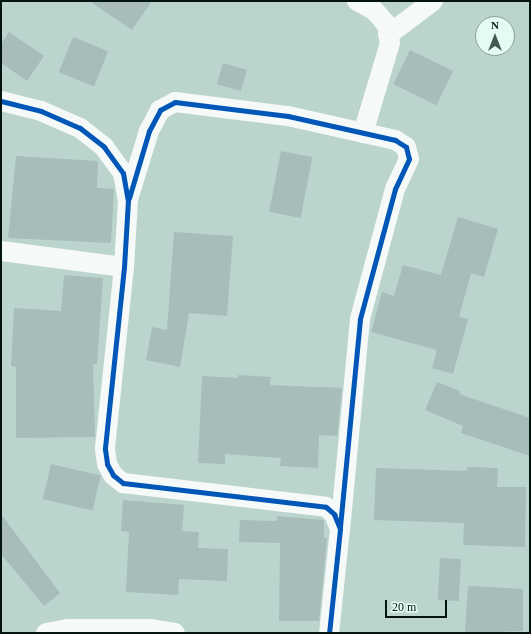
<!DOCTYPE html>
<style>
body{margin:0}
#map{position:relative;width:531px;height:634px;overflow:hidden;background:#bcd4ce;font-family:"Times New Roman",serif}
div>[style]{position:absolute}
.building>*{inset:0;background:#a8bcb9;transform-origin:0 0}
.street>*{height:20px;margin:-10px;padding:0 10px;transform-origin:10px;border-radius:10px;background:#f5f9f8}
.cycleway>*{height:5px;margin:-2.5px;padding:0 2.5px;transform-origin:2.5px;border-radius:2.5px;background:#0057b8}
span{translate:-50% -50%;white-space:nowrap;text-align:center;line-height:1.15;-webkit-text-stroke:3px #e4fbf5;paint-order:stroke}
.frame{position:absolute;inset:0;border:2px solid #041511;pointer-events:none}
.north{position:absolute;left:475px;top:16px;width:40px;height:40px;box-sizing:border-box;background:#e4fbf5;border:1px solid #8a9f9a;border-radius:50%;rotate:0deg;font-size:11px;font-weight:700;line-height:16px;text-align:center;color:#041511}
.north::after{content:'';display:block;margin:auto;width:14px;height:18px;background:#445853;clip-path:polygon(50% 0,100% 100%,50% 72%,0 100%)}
.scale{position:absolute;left:385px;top:600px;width:62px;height:18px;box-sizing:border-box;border:2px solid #041511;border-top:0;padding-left:5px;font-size:12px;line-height:14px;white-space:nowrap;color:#041511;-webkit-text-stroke:3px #e4fbf5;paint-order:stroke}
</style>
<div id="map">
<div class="building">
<i style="clip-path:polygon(89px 1px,152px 1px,132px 30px)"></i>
<i style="clip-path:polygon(9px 32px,44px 56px,27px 81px,1px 63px,1px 44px)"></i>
<i style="left:73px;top:37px;width:38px;height:38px;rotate:22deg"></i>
<i style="left:410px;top:50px;width:48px;height:38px;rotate:26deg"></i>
<i style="left:223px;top:63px;width:25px;height:22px;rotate:16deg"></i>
<i style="left:281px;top:151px;width:32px;height:62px;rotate:11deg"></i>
<i style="clip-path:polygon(16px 156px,98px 161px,97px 188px,114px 189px,111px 243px,8px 238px)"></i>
<i style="clip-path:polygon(458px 217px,498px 229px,484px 277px,471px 273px,459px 317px,468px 319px,453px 374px,432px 368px,437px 350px,371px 332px,382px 292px,394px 296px,403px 265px,441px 275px)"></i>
<i style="clip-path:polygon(174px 232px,233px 236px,227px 316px,189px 313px,180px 367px,146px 360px,152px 327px,167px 330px)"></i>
<i style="clip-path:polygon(64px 275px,103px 278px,97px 364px,93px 364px,95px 437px,16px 438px,16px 367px,11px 366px,14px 308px,61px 311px)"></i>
<i style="clip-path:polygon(238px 375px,271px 377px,270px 385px,342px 388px,337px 436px,319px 435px,318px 468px,280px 466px,281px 458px,225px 454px,225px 464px,198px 463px,202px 376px,238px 378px)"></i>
<i style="clip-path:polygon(437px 382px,460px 391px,459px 394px,530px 418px,530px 456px,461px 433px,463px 426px,425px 410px)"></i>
<i style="left:51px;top:464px;width:51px;height:36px;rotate:13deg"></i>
<i style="clip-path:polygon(467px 467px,498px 468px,497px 487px,526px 487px,525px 547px,463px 545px,464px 523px,374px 520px,376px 468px,467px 471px)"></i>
<i style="clip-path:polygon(123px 500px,184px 505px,182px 531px,199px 532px,198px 548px,228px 549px,227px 581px,179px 579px,178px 595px,126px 592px,129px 532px,121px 531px)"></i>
<i style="clip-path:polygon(1px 514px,60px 593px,44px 606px,1px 554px)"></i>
<i style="clip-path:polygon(277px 516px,324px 520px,324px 538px,327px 538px,319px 621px,279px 621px,280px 543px,239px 542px,240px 520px,277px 521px)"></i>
<i style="left:440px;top:558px;width:21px;height:42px;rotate:3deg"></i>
<i style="clip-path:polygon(468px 586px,523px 589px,523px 631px,465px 633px)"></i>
</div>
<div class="street">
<i style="left:357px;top:1px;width:19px;rotate:28deg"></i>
<i style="left:374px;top:10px;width:20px;rotate:49deg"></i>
<i style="left:387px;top:25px;width:18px;rotate:81deg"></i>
<i style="left:390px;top:43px;width:94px;rotate:106.7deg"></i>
<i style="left:388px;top:35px;width:56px;rotate:-37.1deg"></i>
<i style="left:1px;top:101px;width:41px;rotate:14deg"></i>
<i style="left:41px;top:111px;width:43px;rotate:23.6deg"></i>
<i style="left:80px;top:128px;width:31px;rotate:38deg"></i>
<i style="left:104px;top:147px;width:32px;rotate:54deg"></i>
<i style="left:123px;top:173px;width:27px;rotate:80deg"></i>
<i style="left:128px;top:200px;width:67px;rotate:93.4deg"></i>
<i style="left:124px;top:267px;width:183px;rotate:96deg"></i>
<i style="left:105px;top:449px;width:15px;rotate:82deg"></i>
<i style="left:107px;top:464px;width:13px;rotate:61deg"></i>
<i style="left:113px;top:475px;width:13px;rotate:39deg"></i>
<i style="left:123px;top:483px;width:204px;rotate:6.7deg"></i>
<i style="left:326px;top:507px;width:11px;rotate:41deg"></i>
<i style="left:334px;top:514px;width:16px;rotate:68deg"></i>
<i style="left:340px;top:529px;width:105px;rotate:96deg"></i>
<i style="left:129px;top:196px;width:68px;rotate:-72.9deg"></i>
<i style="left:149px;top:131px;width:24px;rotate:-62deg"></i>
<i style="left:160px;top:110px;width:17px;rotate:-28deg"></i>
<i style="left:175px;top:102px;width:114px;rotate:7.1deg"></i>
<i style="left:288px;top:116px;width:110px;rotate:12.6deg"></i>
<i style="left:395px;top:140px;width:13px;rotate:32deg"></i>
<i style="left:406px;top:147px;width:12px;rotate:76deg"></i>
<i style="left:409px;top:159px;width:33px;rotate:115deg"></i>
<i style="left:395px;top:189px;width:135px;rotate:105.1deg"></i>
<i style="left:360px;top:319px;width:211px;rotate:95.4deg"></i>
<i style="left:1px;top:251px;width:124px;rotate:7.4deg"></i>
<i style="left:46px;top:633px;width:22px;rotate:-10deg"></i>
<i style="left:68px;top:629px;width:82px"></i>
<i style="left:150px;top:629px;width:25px;rotate:9deg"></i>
</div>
<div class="cycleway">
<i style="left:1px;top:101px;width:41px;rotate:14deg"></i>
<i style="left:41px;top:111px;width:43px;rotate:23.6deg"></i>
<i style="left:80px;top:128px;width:31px;rotate:38deg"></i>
<i style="left:104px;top:147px;width:32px;rotate:54deg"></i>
<i style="left:123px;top:173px;width:27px;rotate:80deg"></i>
<i style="left:128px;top:200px;width:67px;rotate:93.4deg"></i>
<i style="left:124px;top:267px;width:183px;rotate:96deg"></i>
<i style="left:105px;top:449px;width:15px;rotate:82deg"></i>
<i style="left:107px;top:464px;width:13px;rotate:61deg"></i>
<i style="left:113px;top:475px;width:13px;rotate:39deg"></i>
<i style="left:123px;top:483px;width:204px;rotate:6.7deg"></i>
<i style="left:326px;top:507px;width:11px;rotate:41deg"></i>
<i style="left:334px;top:514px;width:16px;rotate:68deg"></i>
<i style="left:340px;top:529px;width:105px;rotate:96deg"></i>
<i style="left:129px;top:198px;width:70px;rotate:-73.4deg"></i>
<i style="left:149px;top:131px;width:24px;rotate:-62deg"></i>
<i style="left:160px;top:110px;width:17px;rotate:-28deg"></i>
<i style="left:175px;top:102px;width:114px;rotate:7.1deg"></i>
<i style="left:288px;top:116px;width:110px;rotate:12.6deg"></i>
<i style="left:395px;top:140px;width:13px;rotate:32deg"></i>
<i style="left:406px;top:147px;width:12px;rotate:76deg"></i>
<i style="left:409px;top:159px;width:33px;rotate:115deg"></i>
<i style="left:395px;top:189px;width:135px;rotate:105.1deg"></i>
<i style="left:360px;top:319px;width:210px;rotate:95.5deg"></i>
</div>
<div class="frame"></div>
<div class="north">N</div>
<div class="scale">20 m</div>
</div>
